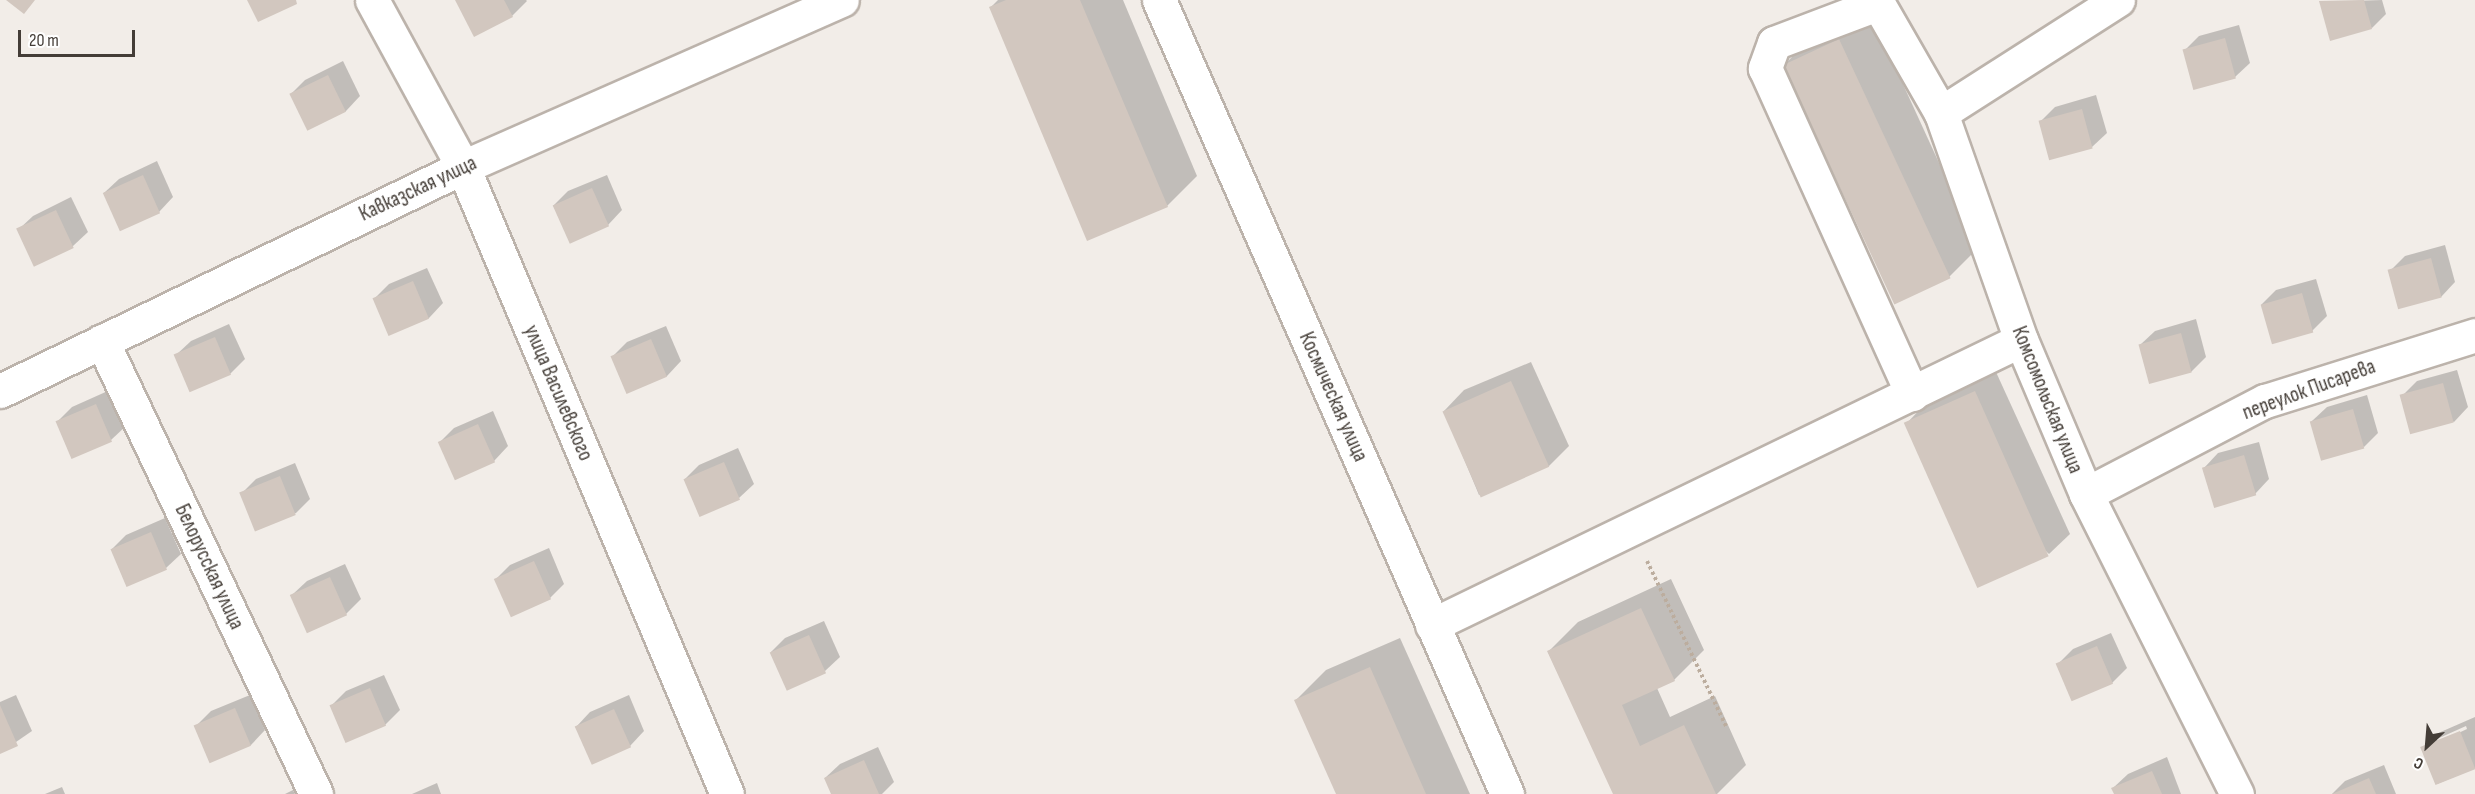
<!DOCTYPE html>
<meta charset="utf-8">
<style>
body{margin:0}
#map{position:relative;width:2475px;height:794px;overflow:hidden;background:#f2ede8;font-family:"Sofia Sans Condensed",sans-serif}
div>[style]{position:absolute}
.shadow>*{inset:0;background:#0003}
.building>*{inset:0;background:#d2c7bf;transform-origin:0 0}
.path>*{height:4px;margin-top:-2px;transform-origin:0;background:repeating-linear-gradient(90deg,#bcad9e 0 3px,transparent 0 6px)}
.roads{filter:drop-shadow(2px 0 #bcb3ab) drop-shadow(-2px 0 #bcb3ab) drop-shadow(0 2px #bcb3ab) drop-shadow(0 -2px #bcb3ab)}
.minor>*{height:33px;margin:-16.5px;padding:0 16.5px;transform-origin:16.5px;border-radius:16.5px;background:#fff}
span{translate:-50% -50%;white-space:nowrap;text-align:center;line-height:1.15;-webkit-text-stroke:4.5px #fff;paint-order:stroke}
.street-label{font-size:21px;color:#443d37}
.north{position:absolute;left:2397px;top:716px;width:60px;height:60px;-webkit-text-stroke:4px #fff;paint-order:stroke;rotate:206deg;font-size:16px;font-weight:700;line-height:24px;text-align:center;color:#443d37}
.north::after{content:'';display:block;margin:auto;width:21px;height:27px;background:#443d37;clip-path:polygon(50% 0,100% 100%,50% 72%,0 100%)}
.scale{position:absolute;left:18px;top:30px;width:117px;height:27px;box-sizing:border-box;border:3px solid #443d37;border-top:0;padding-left:8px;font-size:18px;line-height:21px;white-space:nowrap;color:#443d37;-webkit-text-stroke:4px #fff;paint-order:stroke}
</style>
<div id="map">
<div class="shadow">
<i style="clip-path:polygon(458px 0,526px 0,527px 1px,512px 16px)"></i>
<i style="clip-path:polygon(998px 0,1123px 0,1197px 176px,1167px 206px,990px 8px)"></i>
<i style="clip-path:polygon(2382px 0,2386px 14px,2372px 28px,2321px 2px)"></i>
<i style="clip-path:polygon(1869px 10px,1978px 248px,1948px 278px,1784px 65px,1814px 35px)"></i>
<i style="clip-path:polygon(2239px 25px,2250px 63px,2235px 77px,2184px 51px,2199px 36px)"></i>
<i style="clip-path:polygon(343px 61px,360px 96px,346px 111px,308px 129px,291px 94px,305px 80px)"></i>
<i style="clip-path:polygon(2096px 95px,2107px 133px,2092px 147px,2041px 121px,2055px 107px)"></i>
<i style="clip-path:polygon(157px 161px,173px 197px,159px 212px,104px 193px,119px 179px)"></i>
<i style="clip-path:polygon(607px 175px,622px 210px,608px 225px,553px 206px,568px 191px)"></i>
<i style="clip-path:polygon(71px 197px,88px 232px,73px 246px,35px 265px,18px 230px,33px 216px)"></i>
<i style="clip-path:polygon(2445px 245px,2455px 282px,2441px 297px,2390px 271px,2405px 256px)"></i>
<i style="clip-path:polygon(427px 268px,443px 303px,429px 318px,390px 334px,374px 299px,389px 284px)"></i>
<i style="clip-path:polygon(2316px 279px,2327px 316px,2312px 331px,2261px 305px,2276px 290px)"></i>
<i style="clip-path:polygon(2196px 319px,2206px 357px,2191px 372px,2140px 345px,2155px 331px)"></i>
<i style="clip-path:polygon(229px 324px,245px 359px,230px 374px,176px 355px,191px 341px)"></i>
<i style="clip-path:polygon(666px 326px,681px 361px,667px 376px,628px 392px,612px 357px,627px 342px)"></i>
<i style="clip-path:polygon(1531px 362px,1569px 446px,1549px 466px,1479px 495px,1444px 411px,1464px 390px)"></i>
<i style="clip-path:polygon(2457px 370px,2468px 407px,2454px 422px,2402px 396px,2417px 381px)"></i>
<i style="clip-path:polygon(1996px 372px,2070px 534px,2049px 554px,1906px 424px,1926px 403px)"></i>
<i style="clip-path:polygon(110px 390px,126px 426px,111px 440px,72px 457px,57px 422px,72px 407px)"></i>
<i style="clip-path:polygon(2367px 395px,2378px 433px,2364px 447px,2312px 421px,2327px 407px)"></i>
<i style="clip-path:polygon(493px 411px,508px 446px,494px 461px,440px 442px,454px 428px)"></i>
<i style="clip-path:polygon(2259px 442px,2269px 479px,2255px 494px,2204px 468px,2218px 453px)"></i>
<i style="clip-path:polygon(738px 448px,754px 484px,739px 498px,685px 479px,699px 465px)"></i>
<i style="clip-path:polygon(295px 463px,310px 499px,296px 513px,257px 530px,241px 494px,256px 479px)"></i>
<i style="clip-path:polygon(165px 518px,181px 554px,166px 568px,112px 549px,126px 535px)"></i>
<i style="clip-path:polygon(549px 548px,564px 584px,550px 598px,496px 579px,510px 565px)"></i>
<i style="clip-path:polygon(345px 564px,361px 599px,346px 614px,292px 595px,307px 581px)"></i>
<i style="clip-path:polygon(1671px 579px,1704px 650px,1674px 680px,1657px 688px,1670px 717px,1715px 696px,1746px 765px,1717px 794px,1615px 794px,1548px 652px,1578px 622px)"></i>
<i style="clip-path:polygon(824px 621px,840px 657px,825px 671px,771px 652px,785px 638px)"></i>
<i style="clip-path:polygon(2111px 633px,2127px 668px,2112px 683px,2058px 664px,2073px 649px)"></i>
<i style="clip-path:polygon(1400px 638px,1470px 794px,1338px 794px,1296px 700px,1326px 670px)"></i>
<i style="clip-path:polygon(384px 675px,400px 710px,385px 725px,331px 706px,346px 691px)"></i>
<i style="clip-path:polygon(16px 695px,32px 731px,0 753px,0 702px)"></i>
<i style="clip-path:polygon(250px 695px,265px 730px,251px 745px,212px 761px,196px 726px,211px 711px)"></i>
<i style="clip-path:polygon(629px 695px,644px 731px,630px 746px,576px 727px,590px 712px)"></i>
<i style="clip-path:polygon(evenodd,2475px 717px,2475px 768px,2437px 784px,2422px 749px,2436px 734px,2475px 717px,2466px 726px,2467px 729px,2437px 743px,2437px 739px,2466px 726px)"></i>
<i style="clip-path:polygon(878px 747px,894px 782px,882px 794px,832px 794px,825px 778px,840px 764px)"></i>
<i style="clip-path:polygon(2167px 757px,2181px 794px,2116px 794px,2113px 788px,2128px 774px)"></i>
<i style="clip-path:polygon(2384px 765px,2396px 794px,2332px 794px,2345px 781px)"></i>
<i style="clip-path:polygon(437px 783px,441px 794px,412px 794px)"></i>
<i style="clip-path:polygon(62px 787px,65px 794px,45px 794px)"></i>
<i style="clip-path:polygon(293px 790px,295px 794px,285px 794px)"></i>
</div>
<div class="building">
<i style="clip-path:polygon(6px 0,35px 0,24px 14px)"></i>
<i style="clip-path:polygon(247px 0,296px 0,297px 4px,258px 22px)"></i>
<i style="clip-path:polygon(455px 0,504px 0,513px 17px,474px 37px)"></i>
<i style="clip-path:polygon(1006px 0,1080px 0,1168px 207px,1087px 241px,989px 7px)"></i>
<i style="clip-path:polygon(2364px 0,2372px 29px,2330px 41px,2319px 1px)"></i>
<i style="left:2225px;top:38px;width:42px;height:44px;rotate:75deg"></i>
<i style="left:1839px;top:39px;width:264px;height:62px;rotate:65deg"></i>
<i style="left:328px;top:75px;width:41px;height:43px;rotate:64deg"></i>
<i style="left:2082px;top:109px;width:41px;height:45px;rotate:75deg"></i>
<i style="left:143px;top:175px;width:42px;height:44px;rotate:66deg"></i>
<i style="left:592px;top:188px;width:42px;height:43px;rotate:66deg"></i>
<i style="left:56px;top:210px;width:42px;height:44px;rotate:65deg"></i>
<i style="left:2431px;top:258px;width:41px;height:45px;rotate:75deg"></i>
<i style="left:413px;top:281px;width:41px;height:44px;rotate:67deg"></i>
<i style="left:2302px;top:293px;width:41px;height:43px;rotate:74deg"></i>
<i style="left:2181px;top:333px;width:41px;height:44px;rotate:75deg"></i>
<i style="left:215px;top:337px;width:41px;height:45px;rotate:67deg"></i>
<i style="left:651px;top:339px;width:41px;height:44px;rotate:67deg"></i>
<i style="left:1511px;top:381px;width:94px;height:75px;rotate:66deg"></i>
<i style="left:2443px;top:383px;width:41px;height:45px;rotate:75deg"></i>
<i style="left:1975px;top:391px;width:181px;height:78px;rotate:66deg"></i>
<i style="left:96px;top:404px;width:41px;height:44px;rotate:67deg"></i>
<i style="left:2353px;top:409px;width:41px;height:45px;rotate:74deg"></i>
<i style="left:478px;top:424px;width:42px;height:44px;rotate:66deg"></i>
<i style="left:2244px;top:455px;width:42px;height:44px;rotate:73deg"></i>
<i style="left:724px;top:462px;width:41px;height:44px;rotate:67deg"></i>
<i style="left:280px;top:476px;width:42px;height:44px;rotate:68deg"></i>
<i style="left:151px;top:532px;width:41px;height:44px;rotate:67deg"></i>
<i style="left:534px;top:561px;width:42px;height:44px;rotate:66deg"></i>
<i style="left:330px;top:577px;width:42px;height:44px;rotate:66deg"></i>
<i style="clip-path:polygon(1641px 608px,1675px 681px,1622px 705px,1640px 746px,1684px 725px,1716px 794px,1613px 794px,1547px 651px)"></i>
<i style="left:809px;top:635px;width:42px;height:43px;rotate:66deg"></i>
<i style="left:2097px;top:646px;width:41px;height:45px;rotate:67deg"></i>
<i style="clip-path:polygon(1370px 667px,1426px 794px,1336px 794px,1294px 700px)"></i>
<i style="left:370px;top:688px;width:41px;height:44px;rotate:67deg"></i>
<i style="clip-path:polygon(0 705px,18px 746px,0 754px)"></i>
<i style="left:235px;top:708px;width:41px;height:45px;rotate:67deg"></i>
<i style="left:614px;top:709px;width:42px;height:43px;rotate:66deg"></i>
<i style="left:2460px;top:731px;width:41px;height:43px;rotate:68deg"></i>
<i style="clip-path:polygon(864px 760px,879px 794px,831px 794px,824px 778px)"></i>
<i style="clip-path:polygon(2152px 771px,2162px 794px,2114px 794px,2111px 788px)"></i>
<i style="clip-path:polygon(2369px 778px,2376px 794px,2332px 794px)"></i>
</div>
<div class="path">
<i style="left:1647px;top:561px;width:183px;rotate:64.4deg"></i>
</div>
<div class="roads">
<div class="minor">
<i style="left:372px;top:0;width:190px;rotate:61.4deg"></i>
<i style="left:463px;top:167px;width:680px;rotate:67.17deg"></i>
<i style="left:1159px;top:0;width:867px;rotate:66.33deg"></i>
<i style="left:1876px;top:0;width:130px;rotate:60.1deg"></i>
<i style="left:1941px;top:113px;width:241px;rotate:70.6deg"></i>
<i style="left:2021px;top:340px;width:167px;rotate:67.1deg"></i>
<i style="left:2086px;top:494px;width:336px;rotate:63.3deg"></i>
<i style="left:1877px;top:4px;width:110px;rotate:159.3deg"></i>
<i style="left:1774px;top:43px;width:27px;rotate:110deg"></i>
<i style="left:1765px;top:68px;width:358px;rotate:65.7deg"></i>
<i style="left:1941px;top:113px;width:210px;rotate:-32.6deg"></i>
<i style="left:102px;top:341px;width:501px;rotate:64.71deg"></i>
<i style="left:0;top:391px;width:514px;rotate:-25.82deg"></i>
<i style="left:463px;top:167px;width:414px;rotate:-23.8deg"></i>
<i style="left:2086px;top:494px;width:202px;rotate:-27.5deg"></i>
<i style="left:2265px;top:401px;width:220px;rotate:-17.4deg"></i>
<i style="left:1432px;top:625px;width:654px;rotate:-25.82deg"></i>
</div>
</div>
<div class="street-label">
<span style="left:418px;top:189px;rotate:-25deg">Кавказская улица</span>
<span style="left:2309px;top:390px;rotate:-20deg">переулок Писарева</span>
<span style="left:558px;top:393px;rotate:67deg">улица Василевского</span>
<span style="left:1333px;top:397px;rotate:66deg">Космическая улица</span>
<span style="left:2047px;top:400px;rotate:68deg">Комсомольская улица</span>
<span style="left:209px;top:567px;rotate:65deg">Белорусская улица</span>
</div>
<div class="north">С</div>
<div class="scale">20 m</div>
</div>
